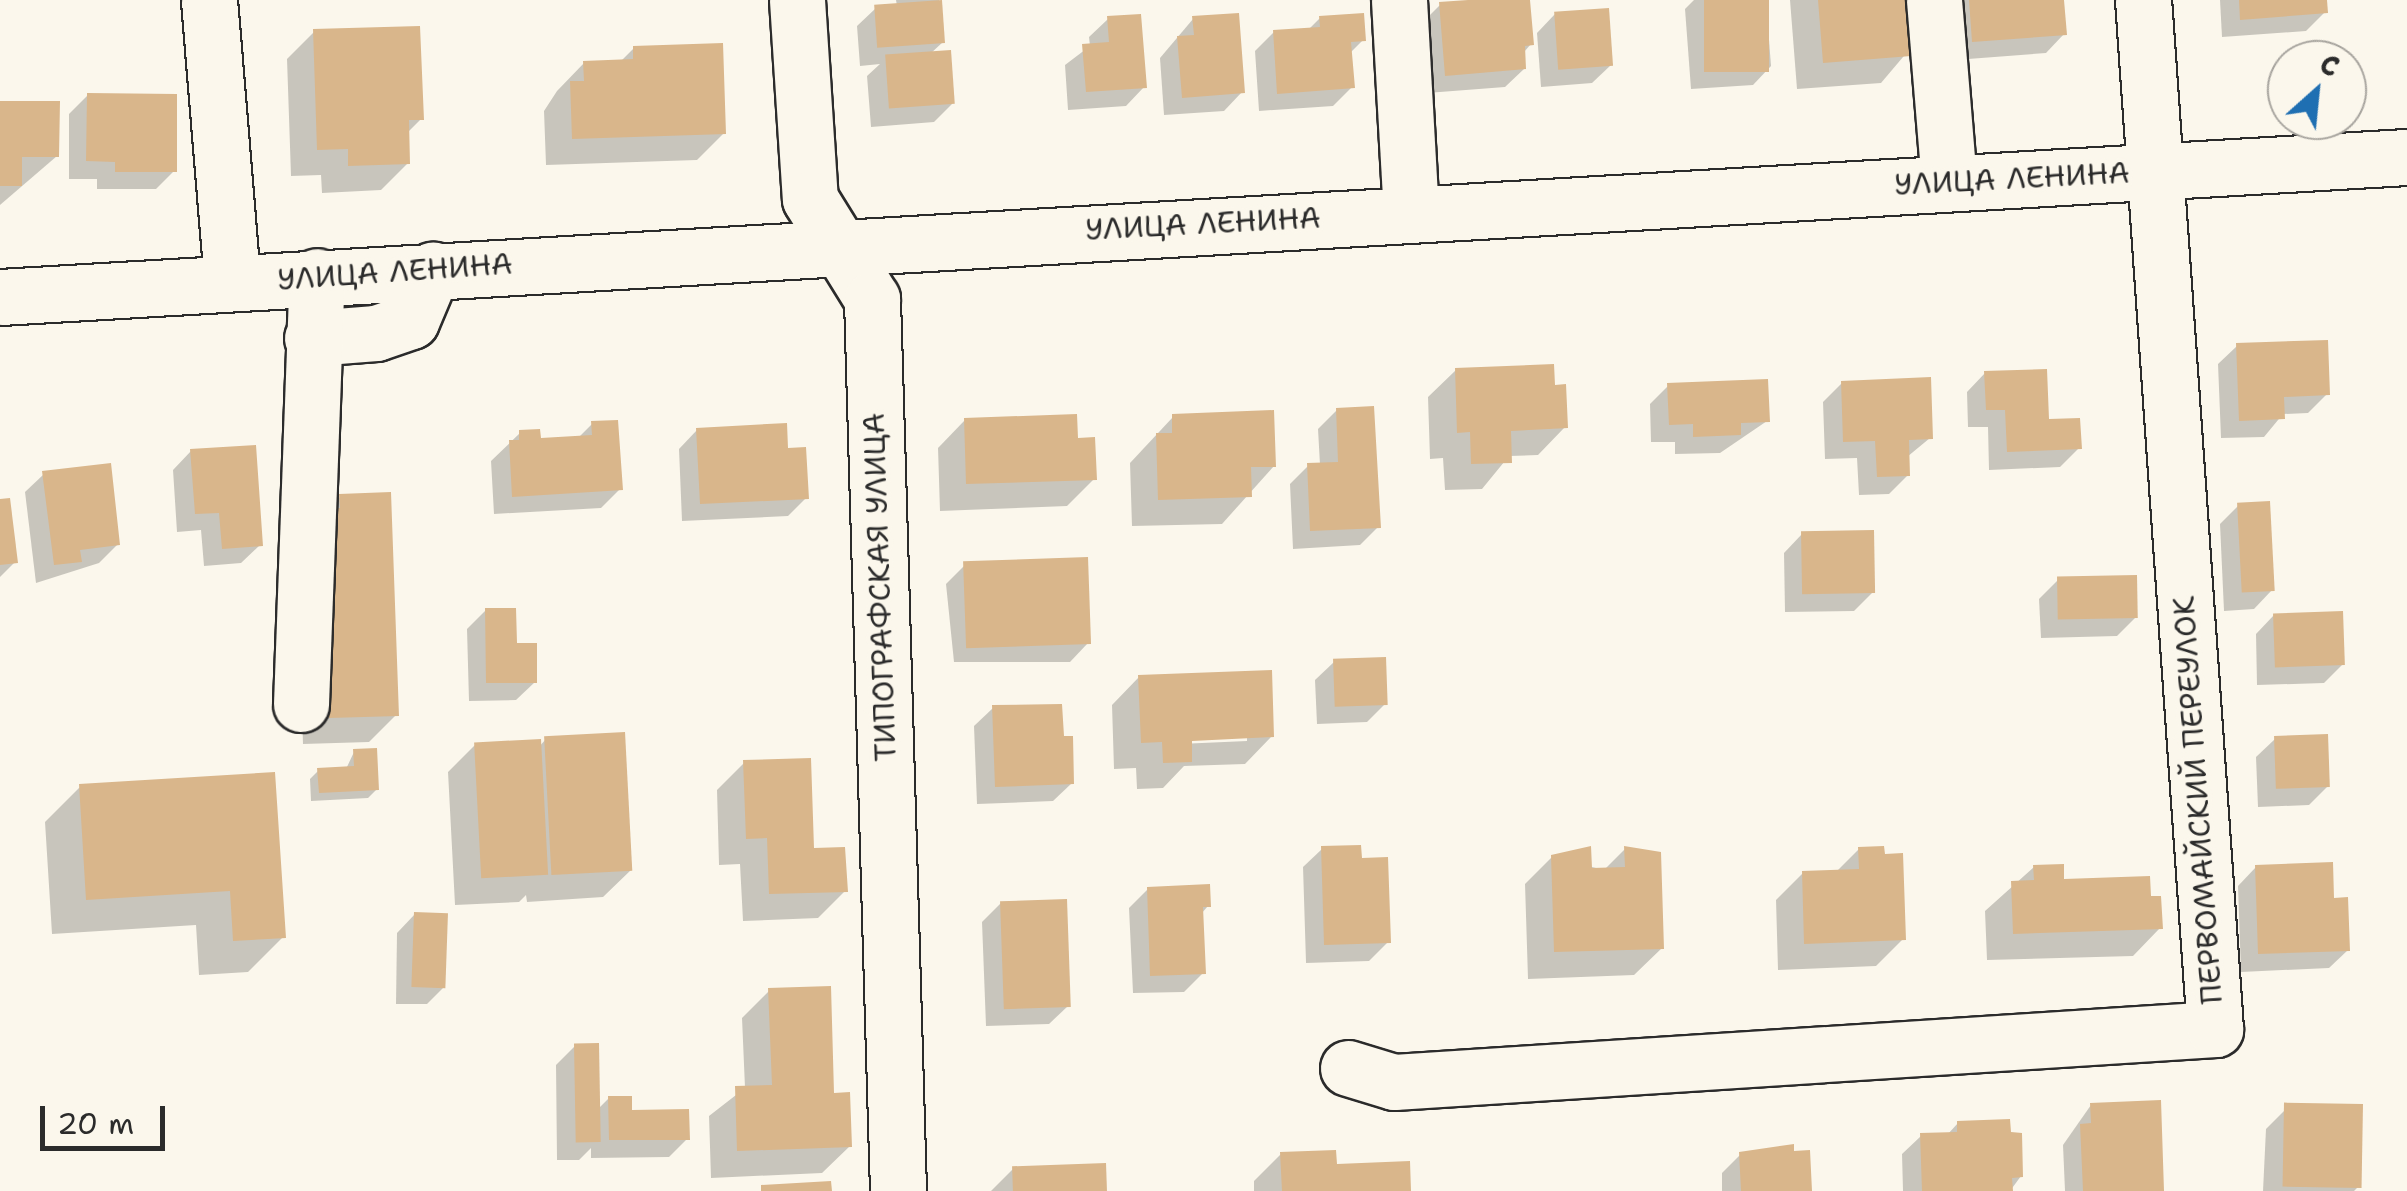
<!DOCTYPE html>
<meta charset="utf-8">
<style>
body{margin:0}
#map{position:relative;width:2407px;height:1191px;overflow:hidden;background:#fbf7ec;font-family:"Shantell Sans",sans-serif}
div>[style]{position:absolute}
.shadow>*{inset:0;background:#0003}
.building>*{inset:0;background:#d9b68b;transform-origin:0 0}
.roads{filter:drop-shadow(2px 0 #2b2b2b) drop-shadow(-2px 0 #2b2b2b) drop-shadow(0 2px #2b2b2b) drop-shadow(0 -2px #2b2b2b)}
.minor>*{height:55px;margin:-27.5px;padding:0 27.5px;transform-origin:27.5px;border-radius:27.5px;background:#fbf7ec}
span{translate:-50% -50%;white-space:nowrap;text-align:center;line-height:1.15;-webkit-text-stroke:9px #fbf7ec;paint-order:stroke}
.street-label{font-size:30px;color:#2b2b2b}
.north{position:absolute;left:2267px;top:40px;width:100px;height:100px;box-sizing:border-box;background:#fbf7ec;border:2px solid #a8a59f;border-radius:50%;rotate:27deg;font-size:28px;font-weight:700;line-height:40px;text-align:center;color:#2b2b2b}
.north::after{content:'';display:block;margin:auto;width:35px;height:45px;background:#1f6fb2;clip-path:polygon(50% 0,100% 100%,50% 72%,0 100%)}
.scale{position:absolute;left:40px;top:1106px;width:125px;height:45px;box-sizing:border-box;border:5px solid #2b2b2b;border-top:0;padding-left:12px;font-size:30px;line-height:35px;white-space:nowrap;color:#2b2b2b;-webkit-text-stroke:8px #fbf7ec;paint-order:stroke}
</style>
<div id="map">
<div class="shadow">
<i style="clip-path:polygon(896px 0,939px 0,943px 42px,930px 54px,952px 104px,934px 122px,871px 127px,867px 76px,880px 64px,860px 66px,857px 26px,876px 8px,897px 6px)"></i>
<i style="clip-path:polygon(1528px 0,1531px 44px,1523px 53px,1524px 69px,1505px 87px,1427px 93px,1422px 23px,1440px 5px)"></i>
<i style="clip-path:polygon(1694px 0,1766px 0,1771px 66px,1753px 85px,1691px 89px,1685px 9px)"></i>
<i style="clip-path:polygon(1790px 0,1918px 0,1920px 37px,1881px 83px,1797px 89px)"></i>
<i style="clip-path:polygon(1950px 0,2062px 0,2064px 34px,2046px 53px,1955px 60px)"></i>
<i style="clip-path:polygon(2220px 0,2324px 0,2325px 12px,2306px 31px,2222px 37px)"></i>
<i style="clip-path:polygon(1555px 14px,1611px 65px,1592px 83px,1541px 87px,1537px 33px)"></i>
<i style="clip-path:polygon(1320px 18px,1363px 40px,1350px 53px,1352px 87px,1333px 106px,1259px 111px,1255px 51px,1274px 32px,1308px 30px)"></i>
<i style="clip-path:polygon(1108px 19px,1144px 87px,1126px 106px,1068px 110px,1065px 65px,1090px 46px,1089px 37px)"></i>
<i style="clip-path:polygon(1193px 19px,1242px 92px,1224px 111px,1164px 115px,1160px 58px)"></i>
<i style="clip-path:polygon(314px 32px,421px 119px,407px 133px,408px 163px,381px 190px,322px 193px,321px 175px,291px 176px,287px 59px)"></i>
<i style="clip-path:polygon(634px 48px,724px 133px,697px 160px,546px 165px,544px 111px,557px 91px,584px 63px,620px 62px)"></i>
<i style="clip-path:polygon(88px 95px,174px 171px,156px 189px,97px 189px,97px 179px,69px 179px,69px 114px)"></i>
<i style="clip-path:polygon(0 106px,57px 156px,0 205px)"></i>
<i style="clip-path:polygon(2237px 346px,2327px 394px,2308px 413px,2283px 414px,2264px 437px,2221px 438px,2218px 364px)"></i>
<i style="clip-path:polygon(1456px 370px,1553px 388px,1565px 427px,1538px 455px,1509px 456px,1482px 489px,1445px 490px,1443px 458px,1430px 459px,1428px 397px)"></i>
<i style="clip-path:polygon(1985px 373px,2079px 448px,2060px 467px,1989px 470px,1988px 427px,1968px 427px,1967px 392px)"></i>
<i style="clip-path:polygon(1842px 383px,1930px 438px,1907px 457px,1908px 475px,1889px 494px,1859px 495px,1857px 458px,1825px 459px,1823px 402px)"></i>
<i style="clip-path:polygon(1668px 386px,1767px 421px,1720px 453px,1675px 454px,1675px 442px,1651px 442px,1650px 404px)"></i>
<i style="clip-path:polygon(1337px 410px,1378px 527px,1360px 545px,1293px 549px,1290px 484px,1308px 466px,1320px 465px,1318px 429px)"></i>
<i style="clip-path:polygon(1173px 417px,1274px 466px,1222px 524px,1132px 526px,1130px 463px)"></i>
<i style="clip-path:polygon(965px 420px,1076px 441px,1094px 479px,1067px 506px,940px 511px,938px 448px)"></i>
<i style="clip-path:polygon(592px 424px,620px 489px,601px 508px,494px 514px,491px 461px,520px 433px,538px 441px,577px 439px)"></i>
<i style="clip-path:polygon(697px 430px,785px 450px,806px 498px,788px 516px,682px 521px,679px 449px)"></i>
<i style="clip-path:polygon(191px 451px,260px 545px,241px 563px,204px 566px,201px 530px,177px 532px,173px 470px)"></i>
<i style="clip-path:polygon(44px 474px,118px 544px,99px 563px,36px 583px,25px 492px)"></i>
<i style="clip-path:polygon(340px 497px,396px 715px,369px 742px,303px 744px,301px 686px,326px 511px)"></i>
<i style="clip-path:polygon(0 501px,15px 562px,0 577px)"></i>
<i style="clip-path:polygon(2238px 506px,2272px 590px,2254px 609px,2224px 611px,2220px 524px)"></i>
<i style="clip-path:polygon(1802px 534px,1873px 592px,1854px 611px,1785px 612px,1784px 553px)"></i>
<i style="clip-path:polygon(964px 566px,1088px 643px,1070px 662px,954px 662px,946px 584px)"></i>
<i style="clip-path:polygon(2058px 580px,2136px 617px,2117px 636px,2041px 638px,2039px 599px)"></i>
<i style="clip-path:polygon(486px 610px,535px 682px,516px 700px,469px 701px,467px 629px)"></i>
<i style="clip-path:polygon(2274px 615px,2343px 664px,2324px 683px,2257px 685px,2256px 634px)"></i>
<i style="clip-path:polygon(1334px 662px,1385px 704px,1367px 722px,1317px 724px,1315px 680px)"></i>
<i style="clip-path:polygon(evenodd,1139px 677px,1272px 736px,1245px 764px,1184px 766px,1163px 788px,1137px 789px,1136px 768px,1114px 769px,1112px 705px,1139px 677px,1247px 736px,1247px 741px,1179px 744px,1179px 739px,1247px 736px)"></i>
<i style="clip-path:polygon(993px 708px,1062px 738px,1072px 783px,1053px 801px,977px 804px,974px 726px)"></i>
<i style="clip-path:polygon(2275px 739px,2328px 786px,2309px 805px,2258px 807px,2256px 757px)"></i>
<i style="clip-path:polygon(545px 740px,631px 870px,603px 897px,527px 902px,526px 895px,519px 902px,455px 905px,448px 772px,475px 745px,539px 747px)"></i>
<i style="clip-path:polygon(354px 752px,377px 789px,368px 798px,311px 801px,310px 779px,318px 771px,346px 769px)"></i>
<i style="clip-path:polygon(744px 763px,845px 891px,818px 918px,743px 921px,740px 864px,719px 865px,717px 790px)"></i>
<i style="clip-path:polygon(272px 775px,283px 937px,248px 972px,199px 975px,196px 925px,52px 934px,45px 822px,80px 787px)"></i>
<i style="clip-path:polygon(1322px 849px,1388px 942px,1369px 961px,1306px 963px,1303px 867px)"></i>
<i style="clip-path:polygon(1625px 849px,1662px 948px,1634px 975px,1528px 979px,1525px 884px,1552px 857px,1604px 870px)"></i>
<i style="clip-path:polygon(1859px 849px,1882px 856px,1903px 939px,1876px 966px,1778px 970px,1776px 900px,1803px 873px,1836px 872px)"></i>
<i style="clip-path:polygon(2034px 867px,2062px 882px,2148px 899px,2160px 928px,2133px 956px,1987px 960px,1985px 911px)"></i>
<i style="clip-path:polygon(2256px 867px,2332px 900px,2348px 950px,2329px 968px,2241px 972px,2238px 886px)"></i>
<i style="clip-path:polygon(1148px 889px,1208px 906px,1201px 914px,1203px 973px,1184px 992px,1133px 993px,1129px 908px)"></i>
<i style="clip-path:polygon(1001px 903px,1068px 1006px,1049px 1024px,986px 1026px,982px 922px)"></i>
<i style="clip-path:polygon(415px 914px,445px 986px,427px 1004px,396px 1004px,397px 933px)"></i>
<i style="clip-path:polygon(769px 991px,832px 1096px,850px 1146px,822px 1173px,711px 1178px,709px 1116px,745px 1088px,742px 1018px)"></i>
<i style="clip-path:polygon(575px 1046px,597px 1110px,609px 1098px,687px 1139px,669px 1157px,591px 1158px,591px 1148px,579px 1160px,557px 1160px,556px 1065px)"></i>
<i style="clip-path:polygon(2091px 1105px,2161px 1191px,2065px 1191px,2063px 1145px)"></i>
<i style="clip-path:polygon(2285px 1110px,2358px 1187px,2354px 1191px,2263px 1191px,2266px 1129px)"></i>
<i style="clip-path:polygon(1958px 1123px,2021px 1176px,2010px 1191px,1903px 1191px,1902px 1154px,1921px 1136px,1947px 1135px)"></i>
<i style="clip-path:polygon(1281px 1154px,1409px 1191px,1254px 1191px,1254px 1181px)"></i>
<i style="clip-path:polygon(1740px 1155px,1809px 1191px,1722px 1191px,1722px 1173px)"></i>
<i style="clip-path:polygon(1013px 1169px,1105px 1191px,991px 1191px)"></i>
</div>
<div class="building">
<i style="left:942px;top:0;width:43px;height:68px;rotate:86deg"></i>
<i style="clip-path:polygon(1468px 0,1530px 0,1534px 45px,1525px 46px,1526px 69px,1445px 76px,1439px 2px)"></i>
<i style="left:1704px;top:0;width:65px;height:72px"></i>
<i style="clip-path:polygon(1818px 0,1920px 0,1923px 38px,1909px 38px,1911px 56px,1823px 63px)"></i>
<i style="clip-path:polygon(1969px 0,2064px 0,2067px 35px,1972px 42px)"></i>
<i style="clip-path:polygon(2239px 0,2327px 0,2328px 13px,2240px 20px)"></i>
<i style="left:1609px;top:8px;width:58px;height:55px;rotate:86deg"></i>
<i style="clip-path:polygon(1239px 13px,1245px 93px,1182px 98px,1177px 36px,1194px 35px,1192px 16px)"></i>
<i style="clip-path:polygon(1364px 13px,1366px 41px,1351px 42px,1355px 88px,1277px 94px,1273px 30px,1320px 27px,1319px 16px)"></i>
<i style="clip-path:polygon(1141px 14px,1147px 88px,1086px 92px,1082px 44px,1109px 42px,1107px 16px)"></i>
<i style="clip-path:polygon(420px 26px,424px 120px,409px 120px,410px 164px,348px 166px,348px 149px,317px 150px,313px 29px)"></i>
<i style="clip-path:polygon(723px 43px,726px 134px,572px 139px,570px 81px,584px 81px,583px 61px,633px 59px,633px 46px)"></i>
<i style="left:951px;top:50px;width:54px;height:66px;rotate:86deg"></i>
<i style="clip-path:polygon(87px 93px,177px 94px,177px 172px,115px 172px,115px 162px,86px 161px)"></i>
<i style="clip-path:polygon(0 101px,60px 101px,59px 157px,22px 157px,22px 186px,0 186px)"></i>
<i style="clip-path:polygon(2328px 340px,2330px 395px,2284px 397px,2285px 419px,2239px 421px,2236px 343px)"></i>
<i style="clip-path:polygon(1554px 364px,1555px 385px,1566px 384px,1568px 428px,1511px 431px,1512px 463px,1471px 464px,1470px 432px,1457px 433px,1455px 368px)"></i>
<i style="clip-path:polygon(2047px 369px,2049px 419px,2080px 418px,2082px 449px,2007px 452px,2005px 410px,1986px 410px,1984px 371px)"></i>
<i style="clip-path:polygon(1931px 377px,1933px 439px,1909px 440px,1910px 476px,1877px 477px,1875px 441px,1843px 442px,1841px 381px)"></i>
<i style="clip-path:polygon(1768px 379px,1770px 422px,1741px 423px,1741px 435px,1693px 437px,1693px 424px,1669px 425px,1667px 383px)"></i>
<i style="clip-path:polygon(1374px 406px,1381px 528px,1310px 531px,1307px 463px,1338px 462px,1336px 408px)"></i>
<i style="clip-path:polygon(1274px 410px,1276px 467px,1251px 467px,1252px 497px,1158px 500px,1156px 433px,1172px 433px,1172px 414px)"></i>
<i style="clip-path:polygon(1077px 414px,1078px 438px,1095px 437px,1097px 480px,966px 484px,964px 418px)"></i>
<i style="clip-path:polygon(618px 420px,623px 490px,512px 497px,509px 440px,519px 440px,519px 430px,540px 429px,541px 438px,592px 435px,591px 421px)"></i>
<i style="clip-path:polygon(787px 423px,788px 448px,806px 447px,809px 499px,700px 504px,696px 428px)"></i>
<i style="clip-path:polygon(256px 445px,263px 546px,222px 549px,219px 513px,195px 514px,190px 449px)"></i>
<i style="clip-path:polygon(111px 463px,120px 545px,80px 550px,82px 562px,54px 565px,42px 471px)"></i>
<i style="clip-path:polygon(391px 492px,399px 716px,329px 718px,323px 509px,340px 508px,339px 494px)"></i>
<i style="clip-path:polygon(10px 498px,18px 563px,0 565px,0 499px)"></i>
<i style="left:2270px;top:501px;width:90px;height:33px;rotate:87deg"></i>
<i style="left:1874px;top:530px;width:63px;height:73px;rotate:89deg"></i>
<i style="left:1088px;top:557px;width:87px;height:125px;rotate:88deg"></i>
<i style="left:2137px;top:575px;width:43px;height:80px;rotate:89deg"></i>
<i style="clip-path:polygon(485px 608px,516px 608px,517px 643px,537px 643px,537px 683px,486px 683px)"></i>
<i style="left:2343px;top:611px;width:54px;height:70px;rotate:88deg"></i>
<i style="left:1386px;top:657px;width:48px;height:53px;rotate:88deg"></i>
<i style="clip-path:polygon(1272px 670px,1274px 737px,1192px 741px,1192px 762px,1163px 763px,1162px 742px,1141px 743px,1138px 675px)"></i>
<i style="clip-path:polygon(1062px 704px,1064px 736px,1073px 736px,1074px 784px,995px 787px,992px 705px)"></i>
<i style="left:625px;top:732px;width:139px;height:81px;rotate:87deg"></i>
<i style="left:2328px;top:734px;width:53px;height:54px;rotate:88deg"></i>
<i style="left:541px;top:739px;width:136px;height:67px;rotate:87deg"></i>
<i style="clip-path:polygon(377px 748px,379px 790px,319px 793px,317px 768px,354px 766px,353px 749px)"></i>
<i style="clip-path:polygon(811px 758px,814px 848px,845px 847px,848px 892px,769px 894px,767px 838px,746px 839px,743px 760px)"></i>
<i style="clip-path:polygon(275px 772px,286px 938px,233px 941px,230px 891px,86px 900px,79px 784px)"></i>
<i style="clip-path:polygon(1361px 845px,1362px 858px,1388px 857px,1391px 943px,1324px 945px,1321px 846px)"></i>
<i style="clip-path:polygon(1591px 846px,1592px 868px,1625px 867px,1624px 846px,1661px 852px,1664px 949px,1554px 952px,1551px 855px)"></i>
<i style="clip-path:polygon(1884px 846px,1885px 854px,1903px 853px,1906px 940px,1804px 944px,1802px 871px,1859px 869px,1858px 847px)"></i>
<i style="clip-path:polygon(2333px 862px,2334px 898px,2348px 897px,2350px 951px,2258px 954px,2255px 865px)"></i>
<i style="clip-path:polygon(2064px 864px,2064px 879px,2150px 876px,2151px 896px,2161px 896px,2163px 929px,2013px 934px,2011px 881px,2034px 880px,2033px 865px)"></i>
<i style="clip-path:polygon(1210px 884px,1211px 907px,1203px 907px,1206px 974px,1150px 976px,1147px 887px)"></i>
<i style="left:1067px;top:899px;width:108px;height:67px;rotate:88deg"></i>
<i style="left:414px;top:912px;width:34px;height:75px;rotate:2deg"></i>
<i style="clip-path:polygon(831px 986px,834px 1093px,850px 1092px,852px 1147px,737px 1151px,735px 1086px,772px 1085px,768px 988px)"></i>
<i style="left:599px;top:1043px;width:99px;height:25px;rotate:89deg"></i>
<i style="clip-path:polygon(608px 1096px,632px 1096px,632px 1110px,689px 1109px,690px 1140px,609px 1140px)"></i>
<i style="clip-path:polygon(2161px 1100px,2164px 1191px,2083px 1191px,2080px 1124px,2091px 1123px,2090px 1103px)"></i>
<i style="left:2363px;top:1104px;width:84px;height:79px;rotate:91deg"></i>
<i style="clip-path:polygon(2010px 1119px,2011px 1132px,2022px 1133px,2023px 1177px,2012px 1178px,2013px 1191px,1922px 1191px,1920px 1133px,1957px 1132px,1957px 1121px)"></i>
<i style="clip-path:polygon(1794px 1144px,1794px 1151px,1810px 1150px,1812px 1191px,1741px 1191px,1739px 1152px)"></i>
<i style="clip-path:polygon(1336px 1150px,1337px 1164px,1410px 1161px,1411px 1191px,1282px 1191px,1280px 1152px)"></i>
<i style="left:1106px;top:1163px;width:28px;height:94px;rotate:88deg"></i>
<i style="clip-path:polygon(831px 1181px,832px 1191px,761px 1191px,761px 1185px)"></i>
</div>
<div class="roads">
<div class="minor">
<i style="left:209px;top:0;width:283px;rotate:85.3deg"></i>
<i style="left:797px;top:0;width:199px;rotate:86.3deg"></i>
<i style="left:810px;top:199px;width:118px;rotate:58.2deg"></i>
<i style="left:872px;top:299px;width:892px;rotate:88.33deg"></i>
<i style="left:1399px;top:0;width:212px;rotate:86.8deg"></i>
<i style="left:1934px;top:0;width:183px;rotate:85.3deg"></i>
<i style="left:0;top:297px;width:2411px;rotate:-3.33deg"></i>
<i style="left:312px;top:338px;width:64px;rotate:-4.5deg"></i>
<i style="left:376px;top:333px;width:37px;rotate:-19deg"></i>
<i style="left:411px;top:321px;width:56px;rotate:-67.1deg"></i>
<i style="left:301px;top:704px;width:428px;rotate:-87.9deg"></i>
<i style="left:1348px;top:1068px;width:48px;rotate:16.9deg"></i>
<i style="left:1394px;top:1082px;width:823px;rotate:-3.69deg"></i>
<i style="left:2215px;top:1029px;width:1032px;rotate:-94deg"></i>
</div>
</div>
<div class="street-label">
<span style="left:2012px;top:179px;rotate:-3deg">УЛИЦА ЛЕНИНА</span>
<span style="left:1203px;top:224px;rotate:-3deg">УЛИЦА ЛЕНИНА</span>
<span style="left:395px;top:272px;rotate:-4deg">УЛИЦА ЛЕНИНА</span>
<span style="left:880px;top:587px;rotate:-92deg">ТИПОГРАФСКАЯ УЛИЦА</span>
<span style="left:2198px;top:800px;rotate:-94deg">ПЕРВОМАЙСКИЙ ПЕРЕУЛОК</span>
</div>
<div class="north">С</div>
<div class="scale">20 m</div>
</div>
